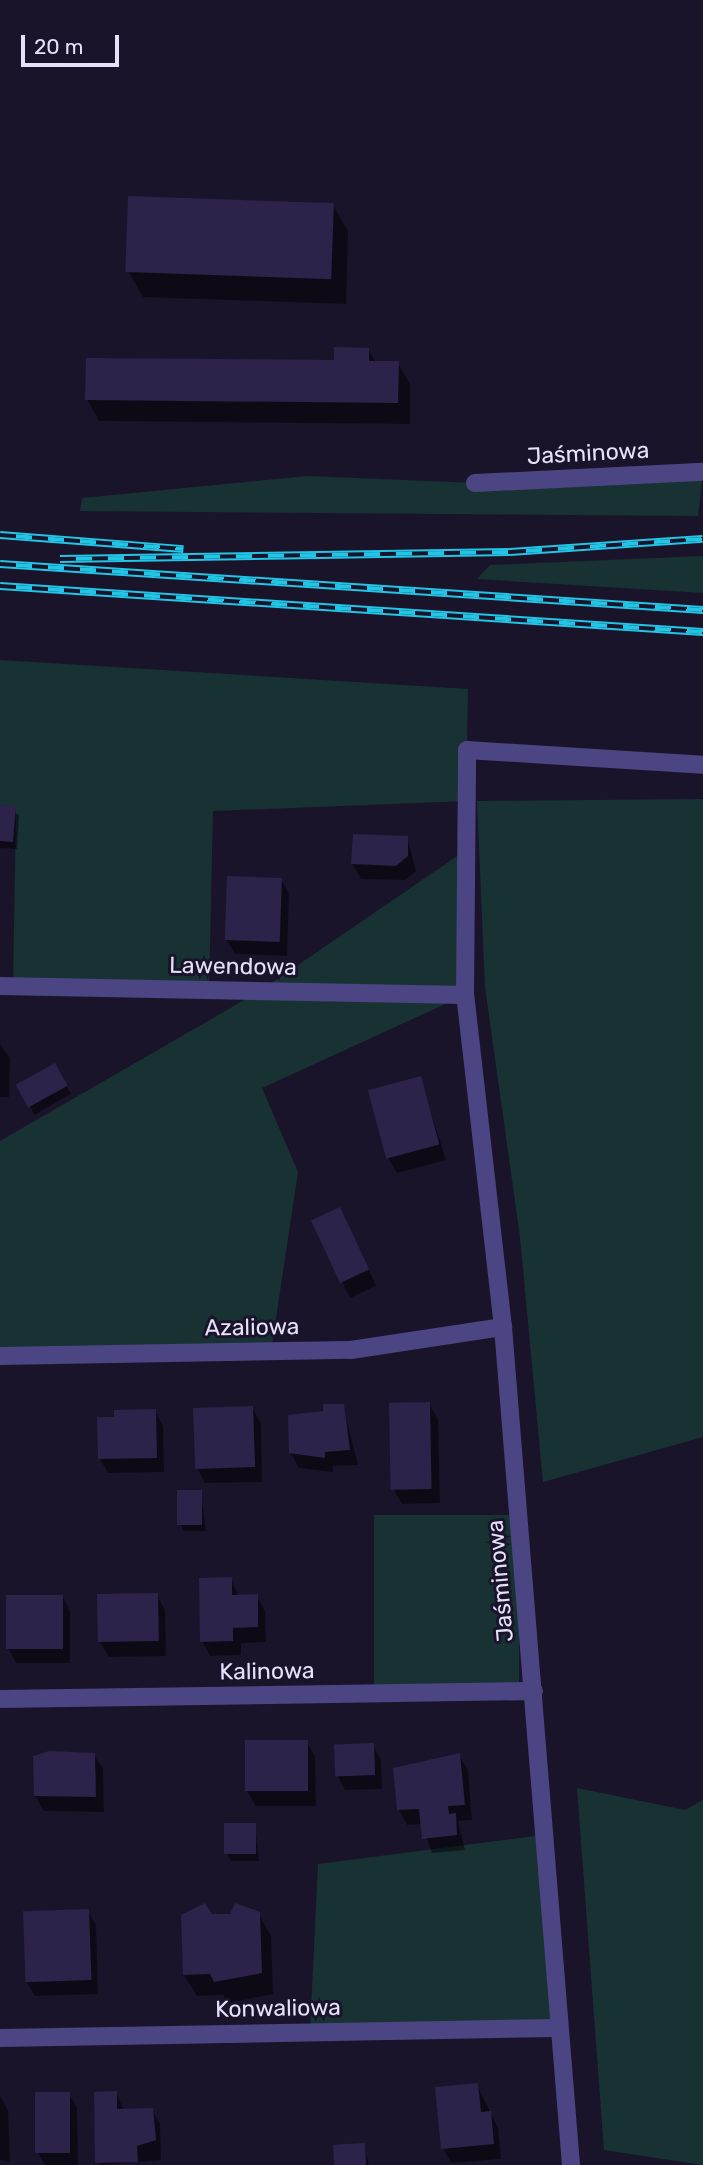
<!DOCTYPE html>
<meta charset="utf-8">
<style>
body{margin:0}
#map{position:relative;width:703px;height:2165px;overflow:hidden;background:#1a142a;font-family:Rubik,sans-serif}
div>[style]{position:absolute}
.green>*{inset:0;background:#183233;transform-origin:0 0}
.shadow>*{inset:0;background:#0007;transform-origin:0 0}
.building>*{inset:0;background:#2d2249;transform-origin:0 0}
.street>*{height:18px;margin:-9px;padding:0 9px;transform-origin:9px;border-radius:9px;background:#4c4583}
.rail>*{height:8px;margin-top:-4px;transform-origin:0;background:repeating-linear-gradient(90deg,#1a142a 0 16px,#23c5e6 0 32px);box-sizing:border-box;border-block:2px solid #23c5e6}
span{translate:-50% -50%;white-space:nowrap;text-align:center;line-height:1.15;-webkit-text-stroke:6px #1a142a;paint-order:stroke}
.street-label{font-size:23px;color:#e6e1fb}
.scale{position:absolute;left:21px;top:35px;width:98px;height:32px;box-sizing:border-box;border:4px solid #e6e1fb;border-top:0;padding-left:9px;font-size:21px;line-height:24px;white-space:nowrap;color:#e6e1fb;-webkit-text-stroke:5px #1a142a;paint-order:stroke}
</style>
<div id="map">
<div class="green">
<i style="clip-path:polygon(703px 472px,698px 516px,80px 511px,82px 498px,307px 476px,475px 483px)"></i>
<i style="clip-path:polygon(703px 556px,703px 593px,477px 579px,490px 565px)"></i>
<i style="clip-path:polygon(0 660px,468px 689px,466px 801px,213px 811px,209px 990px,13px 986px,16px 807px,0 805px)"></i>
<i style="clip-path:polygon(703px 799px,703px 1437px,543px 1482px,520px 1237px,485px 987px,477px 801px)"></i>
<i style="clip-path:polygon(466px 850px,465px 995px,262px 1088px,298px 1172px,271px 1351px,0 1356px,0 1141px,260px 991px)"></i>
<i style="left:374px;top:1515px;width:145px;height:179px"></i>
<i style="clip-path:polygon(577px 1788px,685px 1810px,703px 1800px,703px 2165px,604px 2150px)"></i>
<i style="clip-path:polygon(543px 1835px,556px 2028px,310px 2032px,318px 1864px)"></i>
</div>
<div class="shadow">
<i style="clip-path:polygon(333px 205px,348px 231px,346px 304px,143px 297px,128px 271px)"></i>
<i style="clip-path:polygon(368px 349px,376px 363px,398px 363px,410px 384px,410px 424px,99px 421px,87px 399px,336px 362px)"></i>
<i style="clip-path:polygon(0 807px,19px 815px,17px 849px,0 848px)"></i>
<i style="clip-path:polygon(407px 837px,416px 871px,405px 880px,361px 879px,352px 864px)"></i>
<i style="clip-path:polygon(281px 879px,289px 894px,287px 956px,235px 954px,226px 939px)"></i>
<i style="clip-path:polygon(0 1044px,10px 1058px,9px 1097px,0 1097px)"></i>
<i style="left:55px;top:1066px;width:32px;height:42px;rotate:60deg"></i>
<i style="clip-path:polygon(420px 1078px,446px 1160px,397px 1173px,388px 1158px)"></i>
<i style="left:339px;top:1209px;width:85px;height:29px;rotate:64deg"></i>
<i style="clip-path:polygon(429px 1404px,438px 1419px,440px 1503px,402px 1504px,394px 1490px)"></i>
<i style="clip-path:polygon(343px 1406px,358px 1465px,333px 1466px,333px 1472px,299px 1468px,290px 1452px,290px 1417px)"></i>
<i style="clip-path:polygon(252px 1408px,261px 1423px,262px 1482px,205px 1483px,197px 1468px)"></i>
<i style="clip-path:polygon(155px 1411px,163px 1426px,164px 1472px,108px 1473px,100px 1459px,115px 1419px)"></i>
<i style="clip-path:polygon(201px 1492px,206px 1531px,184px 1531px,180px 1524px)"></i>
<i style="clip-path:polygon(231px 1579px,239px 1597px,257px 1596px,265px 1611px,266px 1642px,241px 1643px,241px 1655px,210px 1656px,202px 1641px)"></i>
<i style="clip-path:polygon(157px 1595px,165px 1610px,166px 1656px,109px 1657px,100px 1642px)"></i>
<i style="clip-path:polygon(62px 1596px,70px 1611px,70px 1663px,16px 1663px,8px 1648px)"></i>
<i style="clip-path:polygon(307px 1742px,315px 1757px,316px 1806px,256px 1806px,247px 1791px)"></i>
<i style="clip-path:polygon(373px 1745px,381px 1760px,382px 1789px,345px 1790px,337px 1775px)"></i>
<i style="clip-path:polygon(94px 1755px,103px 1769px,104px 1812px,44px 1811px,35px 1796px)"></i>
<i style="clip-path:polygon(459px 1755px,468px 1770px,472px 1820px,458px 1821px,465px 1850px,432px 1853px,422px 1824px,407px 1825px,399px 1810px,395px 1769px)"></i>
<i style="clip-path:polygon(255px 1825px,259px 1861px,231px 1861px,227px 1854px)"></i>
<i style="clip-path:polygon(204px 1905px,212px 1916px,231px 1915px,236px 1905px,259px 1914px,271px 1936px,273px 1994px,228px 2003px,223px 1995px,197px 1996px,184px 1975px,183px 1915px)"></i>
<i style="clip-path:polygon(88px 1911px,96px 1925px,98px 1994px,35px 1996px,26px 1981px)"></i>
<i style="clip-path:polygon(477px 2085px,498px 2128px,501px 2159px,451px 2163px,443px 2148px)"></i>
<i style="clip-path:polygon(69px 2093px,77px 2108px,78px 2165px,45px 2165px,38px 2153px)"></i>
<i style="clip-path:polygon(116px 2093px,124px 2110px,152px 2110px,160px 2124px,161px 2160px,99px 2165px)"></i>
<i style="clip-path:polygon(0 2096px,8px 2110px,10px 2161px,0 2160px)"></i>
<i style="clip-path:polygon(364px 2145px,369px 2165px,336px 2165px)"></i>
</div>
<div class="building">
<i style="left:128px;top:196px;width:206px;height:76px;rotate:2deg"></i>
<i style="clip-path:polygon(334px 347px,369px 348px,369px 361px,399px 361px,398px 403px,85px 400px,86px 358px,334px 360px)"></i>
<i style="clip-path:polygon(0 805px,16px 806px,13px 842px,0 841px)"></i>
<i style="clip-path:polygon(353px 834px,408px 836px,408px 856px,396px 866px,351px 864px)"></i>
<i style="left:227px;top:876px;width:55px;height:64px;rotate:2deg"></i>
<i style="left:55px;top:1063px;width:26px;height:45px;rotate:61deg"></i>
<i style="left:421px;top:1076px;width:71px;height:55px;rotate:75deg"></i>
<i style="left:340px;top:1207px;width:69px;height:32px;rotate:65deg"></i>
<i style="left:430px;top:1402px;width:87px;height:41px;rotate:89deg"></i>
<i style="clip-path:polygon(323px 1404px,344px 1404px,350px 1450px,325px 1452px,325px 1458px,289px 1453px,288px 1415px,323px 1411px)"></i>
<i style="left:253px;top:1406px;width:61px;height:60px;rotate:88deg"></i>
<i style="clip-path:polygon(156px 1409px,157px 1458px,98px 1459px,97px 1417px,114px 1417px,114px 1410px)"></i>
<i style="left:177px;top:1490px;width:25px;height:35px"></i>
<i style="clip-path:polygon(232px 1577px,232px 1595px,258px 1594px,258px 1627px,233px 1628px,233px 1641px,200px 1642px,199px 1578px)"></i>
<i style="left:158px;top:1593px;width:48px;height:61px;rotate:89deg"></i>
<i style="left:6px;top:1595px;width:57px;height:54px"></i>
<i style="left:308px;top:1740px;width:51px;height:63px;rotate:90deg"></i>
<i style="left:374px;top:1743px;width:32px;height:40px;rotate:88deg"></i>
<i style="clip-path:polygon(49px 1751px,95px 1753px,96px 1797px,34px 1796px,33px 1756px)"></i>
<i style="clip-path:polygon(460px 1753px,465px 1805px,448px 1806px,449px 1814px,456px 1813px,457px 1835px,422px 1839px,419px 1809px,397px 1810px,393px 1768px)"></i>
<i style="left:256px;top:1823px;width:31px;height:32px;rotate:90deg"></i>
<i style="clip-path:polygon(205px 1903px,212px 1914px,230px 1914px,235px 1903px,260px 1912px,262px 1973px,214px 1982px,210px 1974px,183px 1975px,181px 1915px)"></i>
<i style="left:89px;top:1909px;width:71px;height:66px;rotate:88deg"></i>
<i style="clip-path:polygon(478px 2083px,481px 2112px,491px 2111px,494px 2144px,441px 2149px,435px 2087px)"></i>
<i style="clip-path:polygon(117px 2091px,117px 2109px,153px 2108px,156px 2140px,137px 2146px,138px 2162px,95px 2163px,94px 2092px)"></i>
<i style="left:35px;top:2092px;width:35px;height:61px"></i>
<i style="left:365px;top:2143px;width:22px;height:32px;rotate:87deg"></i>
</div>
<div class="street">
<i style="left:475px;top:483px;width:228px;rotate:-2.8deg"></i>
<i style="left:0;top:986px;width:465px;rotate:1.1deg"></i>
<i style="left:0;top:1356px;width:351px;rotate:-1deg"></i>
<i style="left:351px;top:1350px;width:154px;rotate:-8.6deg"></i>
<i style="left:0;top:1699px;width:534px;rotate:-0.86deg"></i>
<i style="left:0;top:2038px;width:556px;rotate:-1.03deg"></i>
<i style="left:571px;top:2165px;width:841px;rotate:-94.64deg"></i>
<i style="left:503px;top:1327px;width:334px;rotate:-96.5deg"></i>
<i style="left:465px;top:995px;width:245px;rotate:-89.5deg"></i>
<i style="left:467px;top:750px;width:236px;rotate:3.6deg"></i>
</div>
<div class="rail">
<i style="left:0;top:535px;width:184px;rotate:4.4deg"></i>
<i style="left:60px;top:559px;width:450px;rotate:-0.9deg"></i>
<i style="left:510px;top:552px;width:193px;rotate:-3.9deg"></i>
<i style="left:0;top:564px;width:705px;rotate:3.74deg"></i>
<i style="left:0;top:586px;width:705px;rotate:3.74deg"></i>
</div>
<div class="street-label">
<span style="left:588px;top:453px;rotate:-3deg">Jaśminowa</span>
<span style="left:233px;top:966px;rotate:1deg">Lawendowa</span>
<span style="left:252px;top:1327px;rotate:-1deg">Azaliowa</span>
<span style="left:500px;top:1581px;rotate:-95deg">Jaśminowa</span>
<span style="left:267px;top:1671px;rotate:-1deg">Kalinowa</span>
<span style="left:278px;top:2008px;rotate:-1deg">Konwaliowa</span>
</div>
<div class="scale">20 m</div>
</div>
